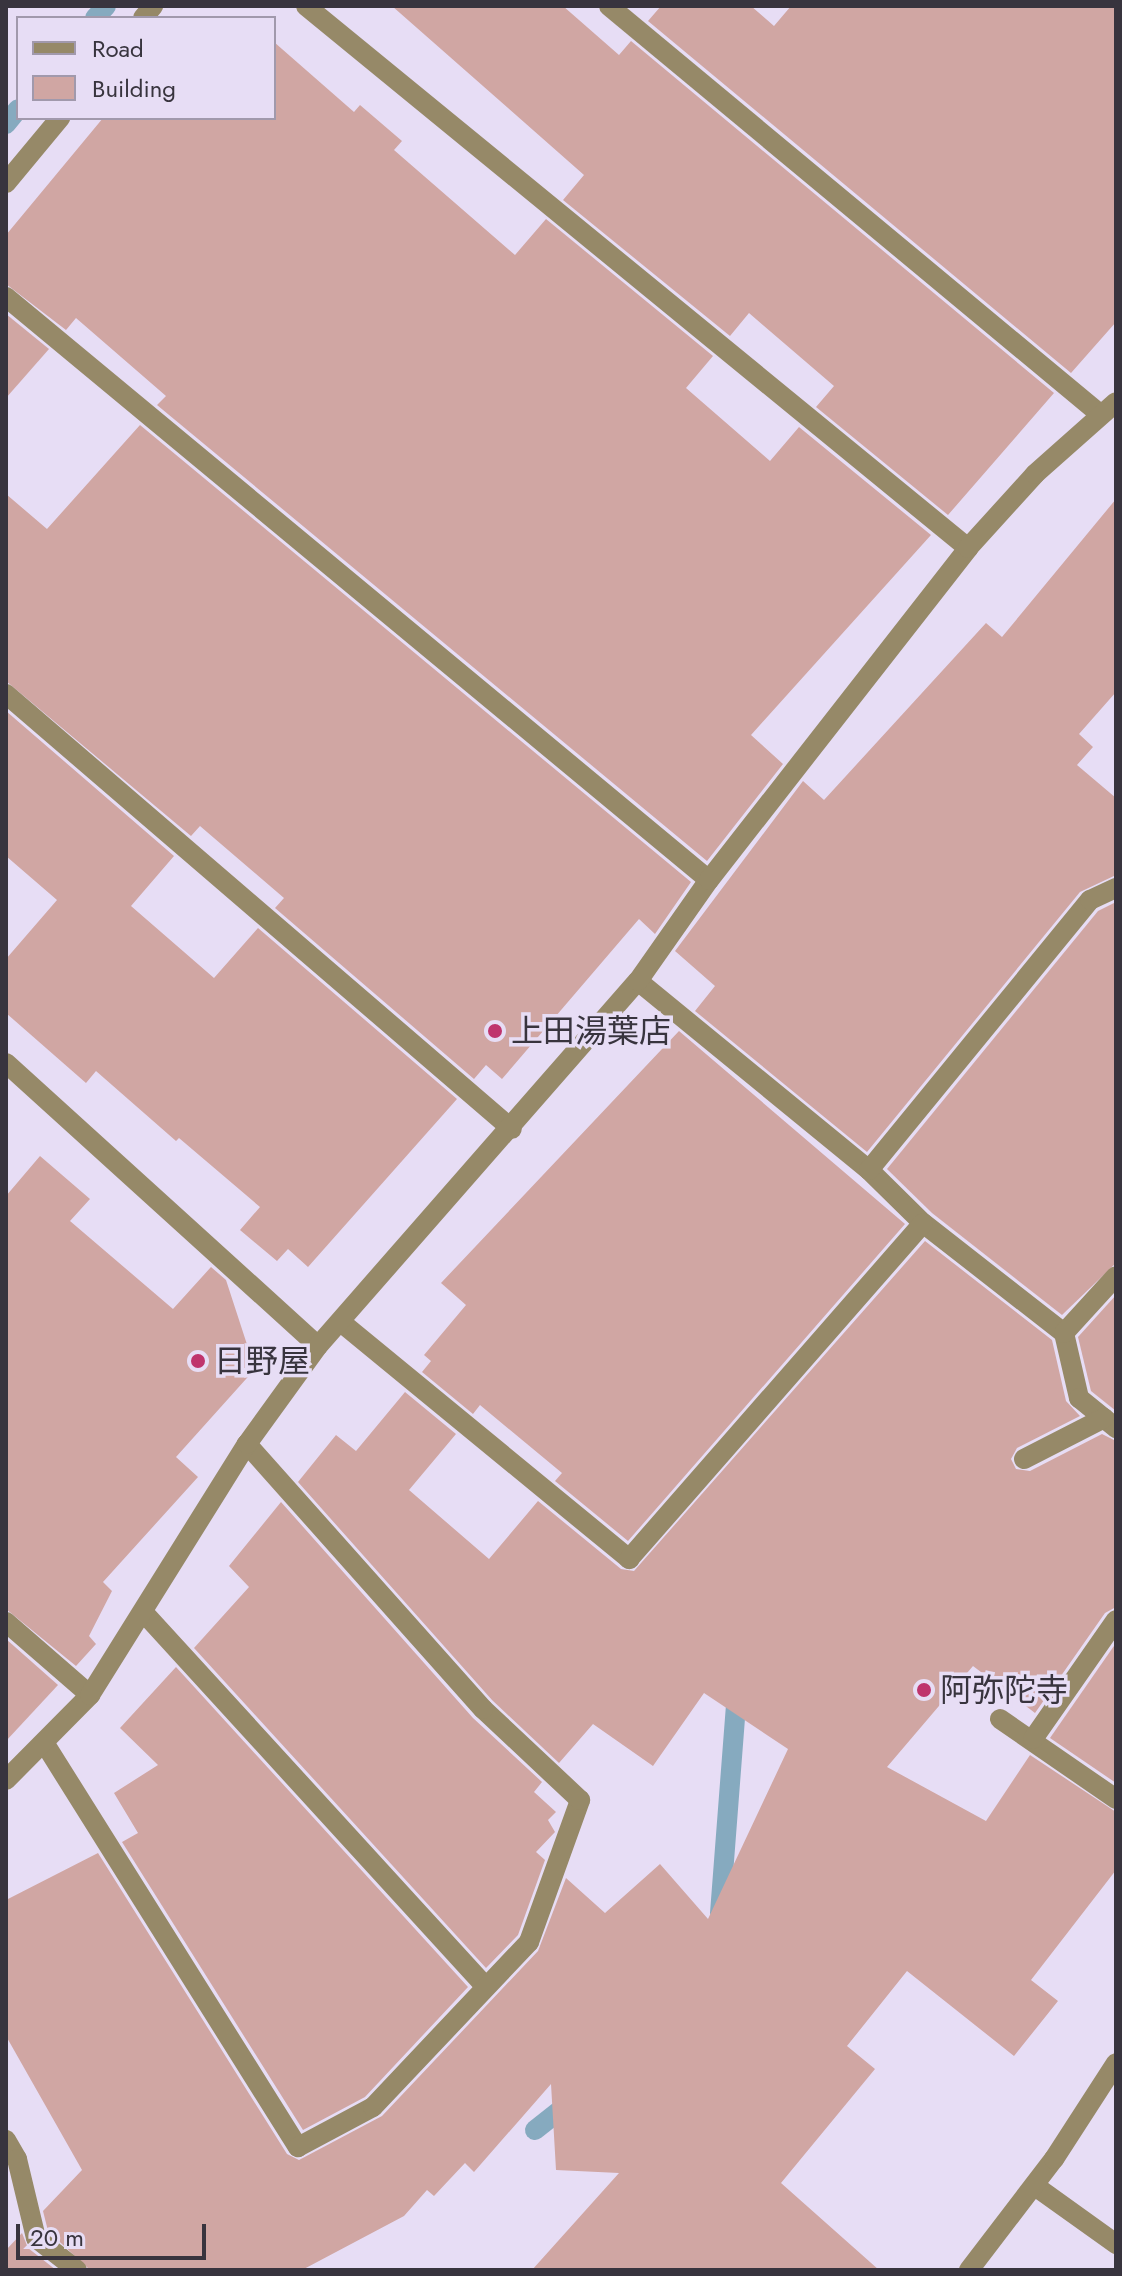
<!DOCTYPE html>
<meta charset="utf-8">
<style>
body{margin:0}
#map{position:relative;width:1122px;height:2276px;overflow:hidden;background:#e7ddf5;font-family:Jost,"Noto Sans JP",sans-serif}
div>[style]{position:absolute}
.stream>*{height:20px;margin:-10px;padding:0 10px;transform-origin:10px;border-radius:10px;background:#86aabf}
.building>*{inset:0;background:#d0a6a3}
.minor>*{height:20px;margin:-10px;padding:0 10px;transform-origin:10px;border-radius:10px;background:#968968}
.dots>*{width:22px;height:22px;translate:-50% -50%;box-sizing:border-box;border:4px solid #e7ddf5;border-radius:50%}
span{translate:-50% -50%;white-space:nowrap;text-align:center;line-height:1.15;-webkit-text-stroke:7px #e7ddf5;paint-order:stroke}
.poi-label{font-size:32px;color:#38343e}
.left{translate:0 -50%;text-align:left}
.frame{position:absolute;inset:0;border:8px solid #38343e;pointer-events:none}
.legend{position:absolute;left:16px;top:16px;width:260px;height:104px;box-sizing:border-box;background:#e7ddf5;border:2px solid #a199ac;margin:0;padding:10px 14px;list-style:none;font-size:24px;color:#38343e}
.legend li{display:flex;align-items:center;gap:16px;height:40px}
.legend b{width:40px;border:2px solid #a199ac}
.scale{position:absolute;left:16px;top:2224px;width:190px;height:36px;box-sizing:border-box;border:4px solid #38343e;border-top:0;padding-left:10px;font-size:24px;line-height:28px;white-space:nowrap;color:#38343e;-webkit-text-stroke:6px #e7ddf5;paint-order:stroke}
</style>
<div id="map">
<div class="stream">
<i style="left:95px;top:18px;width:16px;rotate:-47deg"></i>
<i style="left:6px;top:124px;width:19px;rotate:-51deg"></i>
<i style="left:720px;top:1913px;width:224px;rotate:-85.6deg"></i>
<i style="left:535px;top:2130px;width:48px;rotate:-38.3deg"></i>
</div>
<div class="building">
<i style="clip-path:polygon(392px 6px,563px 6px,619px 55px,631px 41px,1054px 393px,948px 515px,816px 407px,834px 386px,749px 313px,730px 336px,563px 200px,584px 175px)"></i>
<i style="clip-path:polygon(661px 6px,751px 6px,774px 26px,791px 6px,1116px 6px,1116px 322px,1071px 373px,648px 21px)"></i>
<i style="clip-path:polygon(274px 42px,354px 112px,360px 105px,402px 141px,394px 150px,515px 255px,546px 219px,713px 356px,686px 388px,770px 461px,799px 427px,931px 535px,751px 735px,783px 764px,707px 861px,157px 405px,166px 396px,76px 318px,66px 330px,6px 284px,6px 235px,103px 118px,274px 118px)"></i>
<i style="clip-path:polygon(6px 314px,49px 349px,6px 398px)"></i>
<i style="clip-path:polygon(140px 425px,691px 882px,655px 934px,639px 919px,502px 1079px,486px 1065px,474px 1079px,275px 908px,284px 898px,200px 826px,191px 836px,6px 681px,6px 494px,47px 529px)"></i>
<i style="clip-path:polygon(1116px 499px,1116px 692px,1079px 734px,1093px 747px,1077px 765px,1116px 798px,1116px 875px,1080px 892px,867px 1152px,695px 1011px,715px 986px,675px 951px,803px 781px,824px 800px,986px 623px,1002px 637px)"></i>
<i style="clip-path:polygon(6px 711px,174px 856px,131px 906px,214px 978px,258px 928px,457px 1099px,308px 1267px,288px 1249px,277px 1261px,240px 1230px,260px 1207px,179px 1138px,176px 1141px,96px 1071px,86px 1083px,6px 1013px,6px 959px,57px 900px,6px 856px)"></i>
<i style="clip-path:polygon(1116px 902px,1116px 1263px,1062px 1315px,932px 1213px,887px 1169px,1098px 911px)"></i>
<i style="clip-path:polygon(679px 1031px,905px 1224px,628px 1541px,555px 1481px,562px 1473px,480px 1405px,473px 1414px,422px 1372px,431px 1361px,424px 1355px,466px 1305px,441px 1283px)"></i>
<i style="clip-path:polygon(40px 1156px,90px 1199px,70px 1221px,173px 1309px,211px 1267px,226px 1280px,255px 1369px,176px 1457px,198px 1477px,103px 1582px,112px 1591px,89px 1636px,96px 1644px,76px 1666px,6px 1609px,6px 1196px)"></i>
<i style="clip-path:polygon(925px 1241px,1052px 1340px,1066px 1401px,1080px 1416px,1017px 1448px,1011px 1459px,1016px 1469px,1030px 1471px,1102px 1434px,1116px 1441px,1116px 1607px,1105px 1613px,1035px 1713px,973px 1666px,887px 1767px,986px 1821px,1030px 1755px,1116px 1812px,1116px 1870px,1031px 1980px,1058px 2001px,1014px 2056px,907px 1971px,847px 2046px,875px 2069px,781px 2183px,879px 2270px,532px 2270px,619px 2173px,556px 2170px,551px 2084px,474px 2172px,465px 2163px,434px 2196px,427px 2190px,404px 2216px,302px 2270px,90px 2270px,48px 2231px,43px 2211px,82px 2170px,6px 2036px,6px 1900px,98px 1853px,287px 2154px,299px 2160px,382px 2116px,538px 1951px,566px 1878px,605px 1913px,660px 1864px,708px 1919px,788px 1749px,704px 1693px,653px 1766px,593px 1724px,559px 1763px,492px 1700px,298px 1482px,336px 1435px,356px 1451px,405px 1392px,456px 1434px,409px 1490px,489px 1559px,538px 1501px,621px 1569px,634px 1571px)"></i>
<i style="clip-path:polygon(1116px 1295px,1116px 1411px,1091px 1391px,1078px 1337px)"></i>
<i style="clip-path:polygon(281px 1502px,473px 1718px,542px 1782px,534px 1792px,556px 1812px,548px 1820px,555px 1832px,536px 1852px,545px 1860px,518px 1935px,486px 1968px,194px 1648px,249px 1587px,229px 1566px)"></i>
<i style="clip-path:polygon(6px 1639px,58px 1685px,6px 1741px)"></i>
<i style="clip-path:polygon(1116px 1643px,1116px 1783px,1050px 1738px)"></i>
<i style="clip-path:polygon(176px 1667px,468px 1987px,365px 2097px,303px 2130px,122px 1842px,138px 1833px,114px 1793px,158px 1765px,120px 1728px)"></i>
<i style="clip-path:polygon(22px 2233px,28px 2248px,56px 2270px,6px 2270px,6px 2250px)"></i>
</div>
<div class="minor">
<i style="left:306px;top:6px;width:856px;rotate:39.31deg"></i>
<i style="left:609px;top:6px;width:638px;rotate:39.73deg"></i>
<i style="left:143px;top:18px;width:16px;rotate:-50deg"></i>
<i style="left:6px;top:183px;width:85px;rotate:-50.3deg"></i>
<i style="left:6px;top:297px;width:913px;rotate:39.67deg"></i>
<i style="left:6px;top:694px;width:667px;rotate:40.69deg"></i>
<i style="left:638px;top:981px;width:298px;rotate:39.3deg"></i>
<i style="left:869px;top:1170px;width:76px;rotate:44.5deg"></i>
<i style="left:923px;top:1223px;width:179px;rotate:38deg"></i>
<i style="left:1064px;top:1333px;width:67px;rotate:77deg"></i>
<i style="left:1079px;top:1398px;width:48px;rotate:39deg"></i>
<i style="left:6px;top:1063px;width:421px;rotate:42.2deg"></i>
<i style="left:869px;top:1170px;width:349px;rotate:-50.7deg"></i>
<i style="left:1090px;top:900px;width:29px;rotate:-25deg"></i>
<i style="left:342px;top:1323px;width:372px;rotate:39.4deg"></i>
<i style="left:629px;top:1559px;width:446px;rotate:-48.8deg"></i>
<i style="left:1064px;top:1333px;width:77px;rotate:-47.6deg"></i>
<i style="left:1024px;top:1459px;width:90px;rotate:-27.1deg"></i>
<i style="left:145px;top:1614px;width:504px;rotate:47.57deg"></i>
<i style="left:6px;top:1622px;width:111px;rotate:41deg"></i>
<i style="left:1000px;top:1719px;width:141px;rotate:34.6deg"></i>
<i style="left:1033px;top:1739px;width:145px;rotate:-55.1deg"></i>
<i style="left:45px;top:1744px;width:476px;rotate:57.9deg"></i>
<i style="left:298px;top:2147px;width:85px;rotate:-28.1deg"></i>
<i style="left:373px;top:2107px;width:227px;rotate:-46.6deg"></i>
<i style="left:529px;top:1942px;width:151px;rotate:-70.2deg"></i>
<i style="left:580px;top:1800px;width:133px;rotate:-136.8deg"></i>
<i style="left:483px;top:1709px;width:355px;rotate:-131.7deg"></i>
<i style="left:6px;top:1780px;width:120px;rotate:-45.3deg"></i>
<i style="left:90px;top:1695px;width:296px;rotate:-58deg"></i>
<i style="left:247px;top:1444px;width:121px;rotate:-54.1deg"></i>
<i style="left:318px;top:1346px;width:485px;rotate:-48.8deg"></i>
<i style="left:638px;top:981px;width:123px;rotate:-54.9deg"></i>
<i style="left:709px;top:880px;width:421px;rotate:-52deg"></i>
<i style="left:968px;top:548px;width:100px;rotate:-47.8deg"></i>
<i style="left:1035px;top:474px;width:108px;rotate:-41.6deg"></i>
<i style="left:6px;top:2140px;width:22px;rotate:60deg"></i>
<i style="left:17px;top:2159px;width:81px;rotate:76.5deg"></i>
<i style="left:36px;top:2238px;width:52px;rotate:38deg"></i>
<i style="left:1035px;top:2186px;width:100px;rotate:35.6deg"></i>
<i style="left:969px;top:2270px;width:140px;rotate:-52.6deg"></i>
<i style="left:1054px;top:2159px;width:114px;rotate:-57.1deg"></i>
</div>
<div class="dots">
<i style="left:495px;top:1031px;background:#bf346d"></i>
<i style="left:198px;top:1361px;background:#bf346d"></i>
<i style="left:924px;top:1690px;background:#bf346d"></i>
</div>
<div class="poi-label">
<span class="left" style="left:511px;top:1031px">上田湯葉店</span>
<span class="left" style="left:214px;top:1361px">日野屋</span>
<span class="left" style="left:940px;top:1690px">阿弥陀寺</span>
</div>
<div class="frame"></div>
<ul class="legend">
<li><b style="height:10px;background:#968968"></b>Road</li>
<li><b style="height:22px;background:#d0a6a3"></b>Building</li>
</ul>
<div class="scale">20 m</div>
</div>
